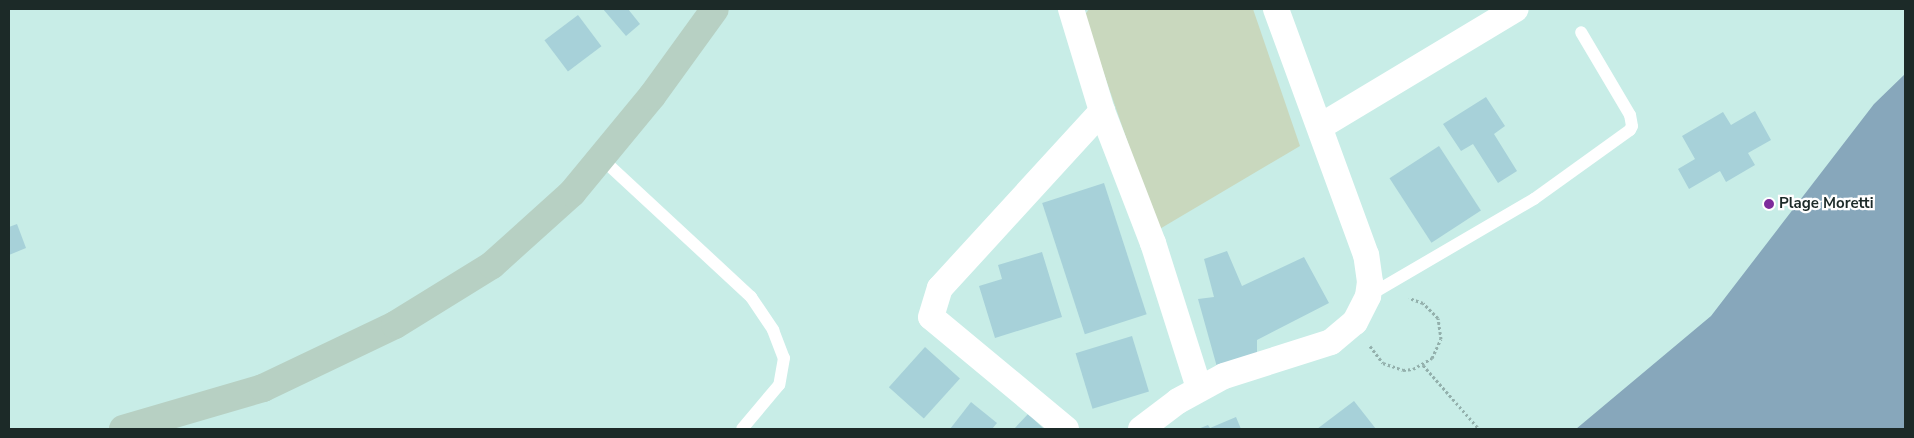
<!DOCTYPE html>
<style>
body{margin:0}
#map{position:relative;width:1914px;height:438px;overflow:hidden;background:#c8ede7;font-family:"Nunito Sans",sans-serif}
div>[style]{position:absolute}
.green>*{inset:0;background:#c9d8be}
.water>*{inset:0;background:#87a7bb}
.building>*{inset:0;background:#a7d1d9;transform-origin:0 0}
.path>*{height:3px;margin-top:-1.5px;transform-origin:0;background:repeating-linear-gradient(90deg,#93b0ac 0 2.5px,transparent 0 5px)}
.lane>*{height:12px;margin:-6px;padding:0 6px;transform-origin:6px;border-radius:6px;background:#fff}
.street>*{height:26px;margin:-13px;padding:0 13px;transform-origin:13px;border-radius:13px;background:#fff}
.secondary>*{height:28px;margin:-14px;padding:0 14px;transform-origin:14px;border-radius:14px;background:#b7d0c3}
.dots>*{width:14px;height:14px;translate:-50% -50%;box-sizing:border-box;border:2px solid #fff;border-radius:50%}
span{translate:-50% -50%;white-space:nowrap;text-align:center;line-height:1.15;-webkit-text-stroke:4.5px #fff;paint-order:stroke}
.poi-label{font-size:15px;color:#1c2a28;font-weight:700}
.left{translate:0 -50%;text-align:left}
.frame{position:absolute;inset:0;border:10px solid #1c2a28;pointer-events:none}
</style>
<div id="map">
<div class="green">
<i style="clip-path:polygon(1089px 9px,1253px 9px,1300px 146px,1158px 230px,1084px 16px)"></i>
</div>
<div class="water">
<i style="clip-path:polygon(1905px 74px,1905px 429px,1576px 429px,1711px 316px,1874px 104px)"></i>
</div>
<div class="building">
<i style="clip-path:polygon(603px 9px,628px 9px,640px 24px,626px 36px)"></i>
<i style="left:578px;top:15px;width:39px;height:42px;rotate:53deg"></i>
<i style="clip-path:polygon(1486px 97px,1505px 126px,1494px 134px,1517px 171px,1498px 183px,1473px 144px,1461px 151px,1443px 124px)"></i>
<i style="clip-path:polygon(1755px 111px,1771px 140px,1748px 153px,1755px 165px,1726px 182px,1720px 171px,1689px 189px,1678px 169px,1695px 159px,1682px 136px,1723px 112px,1731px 125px)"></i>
<i style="left:1439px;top:146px;width:77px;height:59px;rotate:57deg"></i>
<i style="left:1104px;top:183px;width:138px;height:65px;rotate:72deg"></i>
<i style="clip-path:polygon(17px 224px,26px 248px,9px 255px,9px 227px)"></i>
<i style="clip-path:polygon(1227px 251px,1242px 286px,1304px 257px,1329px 303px,1257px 340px,1257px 355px,1217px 367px,1198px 299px,1214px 297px,1204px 259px)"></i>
<i style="clip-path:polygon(1042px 252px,1062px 317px,995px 338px,979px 286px,1002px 279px,998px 265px)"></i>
<i style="left:1132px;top:336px;width:58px;height:59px;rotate:73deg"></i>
<i style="left:925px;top:347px;width:47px;height:54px;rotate:42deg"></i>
<i style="clip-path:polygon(1354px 401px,1376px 429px,1317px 429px)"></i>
<i style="clip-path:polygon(971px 402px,997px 423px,992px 429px,950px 429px)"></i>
<i style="clip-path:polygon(1028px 414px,1044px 429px,1014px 429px)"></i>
<i style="clip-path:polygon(1236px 417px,1241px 429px,1198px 429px,1208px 425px,1210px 428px)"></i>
</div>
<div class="path">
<i style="left:1370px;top:346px;width:21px;rotate:53deg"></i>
<i style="left:1383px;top:363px;width:21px;rotate:19deg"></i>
<i style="left:1403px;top:370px;width:10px;rotate:-6deg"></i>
<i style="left:1413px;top:369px;width:22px;rotate:-30deg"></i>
<i style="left:1432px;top:358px;width:21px;rotate:-65deg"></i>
<i style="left:1441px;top:339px;width:21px;rotate:-98deg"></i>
<i style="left:1438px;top:318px;width:21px;rotate:-135deg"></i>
<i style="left:1423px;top:303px;width:15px;rotate:-160deg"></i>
<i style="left:1423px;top:365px;width:85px;rotate:48.8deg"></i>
</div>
<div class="lane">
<i style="left:601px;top:158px;width:205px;rotate:42.8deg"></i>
<i style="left:751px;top:297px;width:40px;rotate:56deg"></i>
<i style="left:773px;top:330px;width:30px;rotate:69deg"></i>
<i style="left:784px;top:358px;width:27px;rotate:100deg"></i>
<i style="left:779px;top:385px;width:57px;rotate:130.1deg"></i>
<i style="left:1368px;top:296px;width:192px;rotate:-30.3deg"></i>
<i style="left:1534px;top:199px;width:118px;rotate:-35.7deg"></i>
<i style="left:1630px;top:130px;width:4px;rotate:-63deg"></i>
<i style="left:1632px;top:126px;width:11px;rotate:-100deg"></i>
<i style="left:1630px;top:115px;width:96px;rotate:-120.6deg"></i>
</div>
<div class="street">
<i style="left:1071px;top:9px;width:107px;rotate:73.1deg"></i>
<i style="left:1102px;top:111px;width:142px;rotate:68.9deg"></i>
<i style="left:1153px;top:243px;width:152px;rotate:72.4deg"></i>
<i style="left:1321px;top:126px;width:227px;rotate:-31deg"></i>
<i style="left:1066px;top:429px;width:175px;rotate:-140.3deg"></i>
<i style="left:931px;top:317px;width:30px;rotate:-73deg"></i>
<i style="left:940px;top:288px;width:240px;rotate:-47.5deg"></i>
<i style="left:1141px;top:429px;width:46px;rotate:-37.1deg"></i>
<i style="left:1178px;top:401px;width:52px;rotate:-28.5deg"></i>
<i style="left:1224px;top:376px;width:112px;rotate:-17.6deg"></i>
<i style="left:1331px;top:342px;width:31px;rotate:-40deg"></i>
<i style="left:1355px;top:322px;width:29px;rotate:-63deg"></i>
<i style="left:1368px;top:296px;width:14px;rotate:-82deg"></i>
<i style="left:1370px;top:282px;width:27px;rotate:-98deg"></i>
<i style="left:1366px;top:255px;width:262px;rotate:-110.1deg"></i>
</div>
<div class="secondary">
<i style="left:123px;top:429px;width:146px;rotate:-16.3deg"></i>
<i style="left:263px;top:388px;width:146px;rotate:-25.5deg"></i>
<i style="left:395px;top:325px;width:114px;rotate:-31.7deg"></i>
<i style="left:492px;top:265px;width:108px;rotate:-42deg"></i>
<i style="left:572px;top:193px;width:126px;rotate:-50.5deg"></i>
<i style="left:652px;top:96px;width:107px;rotate:-54.1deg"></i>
</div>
<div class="dots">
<i style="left:1769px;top:204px;background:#7d2c9c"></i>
</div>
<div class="poi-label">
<span class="left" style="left:1779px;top:204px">Plage Moretti</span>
</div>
<div class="frame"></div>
</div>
